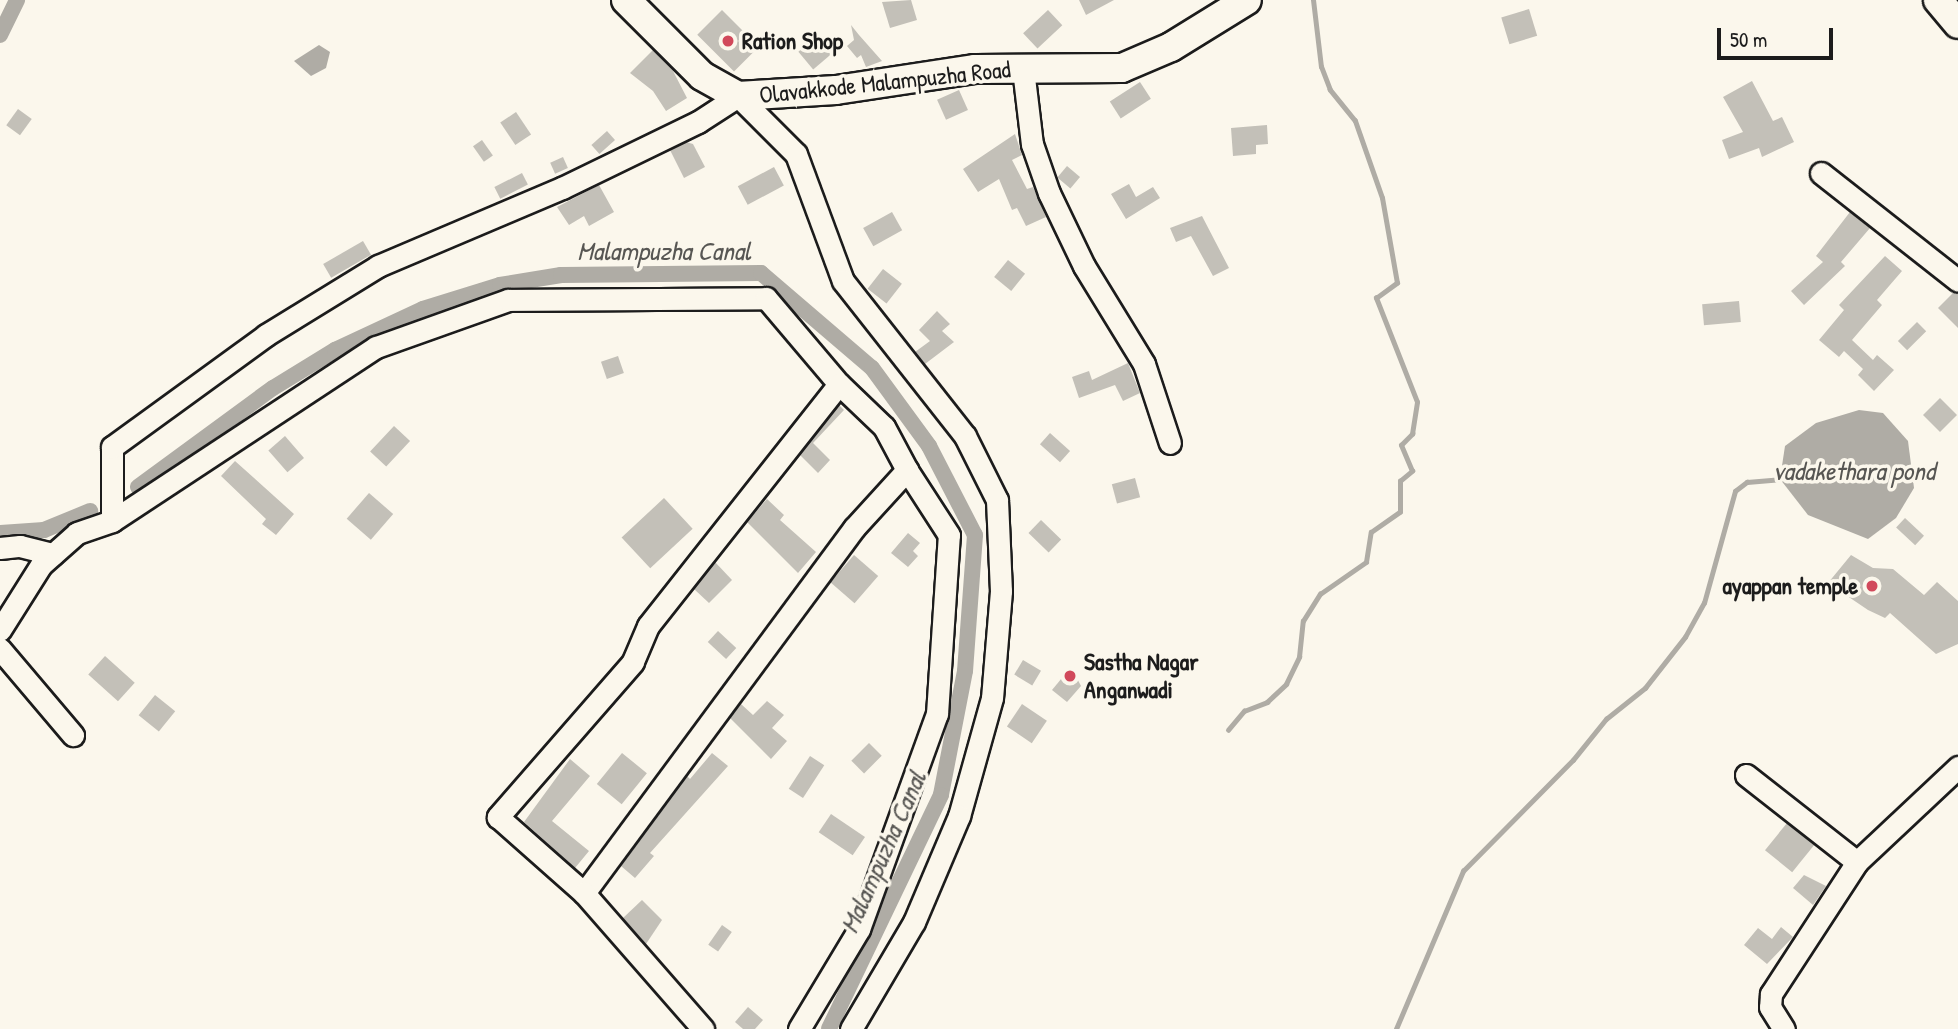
<!DOCTYPE html>
<style>
body{margin:0}
#map{position:relative;width:1958px;height:1029px;overflow:hidden;background:#fbf7ec;font-family:"Patrick Hand",sans-serif}
div>[style]{position:absolute}
.water>*{inset:0;background:#afaca5}
.stream>*{height:4.5px;margin:-2.25px;padding:0 2.25px;transform-origin:2.25px;border-radius:2.25px;background:#afaca5}
.canal>*{height:16px;margin:-8px;padding:0 8px;transform-origin:8px;border-radius:8px;background:#afaca5}
.building>*{inset:0;background:#c3c0b8;transform-origin:0 0}
.roads{filter:drop-shadow(2px 0 #1c1c1c) drop-shadow(-2px 0 #1c1c1c) drop-shadow(0 2px #1c1c1c) drop-shadow(0 -2px #1c1c1c)}
.minor>*{height:21px;margin:-10.5px;padding:0 10.5px;transform-origin:10.5px;border-radius:10.5px;background:#fbf7ec}
.major>*{height:28px;margin:-14px;padding:0 14px;transform-origin:14px;border-radius:14px;background:#fbf7ec}
.dots>*{width:19px;height:19px;translate:-50% -50%;box-sizing:border-box;border:4px solid #fbf7ec;border-radius:50%}
span{translate:-50% -50%;white-space:nowrap;text-align:center;line-height:1.15;-webkit-text-stroke:7px #fbf7ec;paint-order:stroke}
.poi-label{font-size:24px;color:#1c1c1c;font-weight:700}
.left{translate:0 -50%;text-align:left}
.right{translate:-100% -50%;text-align:right}
.street-label{font-size:24px;color:#1c1c1c}
.water-label{font-size:26px;color:#575653;font-style:italic}
.scale{position:absolute;left:1717px;top:28px;width:116px;height:32px;box-sizing:border-box;border:4px solid #1c1c1c;border-top:0;padding-left:9px;font-size:21px;line-height:24px;white-space:nowrap;color:#1c1c1c;-webkit-text-stroke:5px #fbf7ec;paint-order:stroke}
</style>
<div id="map">
<div class="water">
<i style="clip-path:polygon(319px 45px,330px 52px,326px 68px,311px 76px,294px 61px)"></i>
<i style="clip-path:polygon(1859px 410px,1883px 413px,1908px 441px,1914px 488px,1896px 518px,1868px 539px,1808px 515px,1780px 479px,1785px 446px,1816px 423px)"></i>
</div>
<div class="stream">
<i style="left:1228px;top:730px;width:25px;rotate:-50deg"></i>
<i style="left:1244px;top:711px;width:25px;rotate:-21deg"></i>
<i style="left:1267px;top:702px;width:26px;rotate:-43deg"></i>
<i style="left:1286px;top:684px;width:30px;rotate:-64deg"></i>
<i style="left:1299px;top:657px;width:36px;rotate:-84deg"></i>
<i style="left:1303px;top:621px;width:32px;rotate:-58deg"></i>
<i style="left:1320px;top:594px;width:56px;rotate:-34.8deg"></i>
<i style="left:1366px;top:562px;width:30px;rotate:-81deg"></i>
<i style="left:1371px;top:532px;width:35px;rotate:-35deg"></i>
<i style="left:1400px;top:512px;width:31px;rotate:-90deg"></i>
<i style="left:1400px;top:481px;width:16px;rotate:-40deg"></i>
<i style="left:1412px;top:471px;width:28px;rotate:-113deg"></i>
<i style="left:1401px;top:445px;width:16px;rotate:-45deg"></i>
<i style="left:1412px;top:434px;width:32px;rotate:-81deg"></i>
<i style="left:1417px;top:402px;width:112px;rotate:-111.5deg"></i>
<i style="left:1376px;top:298px;width:26px;rotate:-36deg"></i>
<i style="left:1397px;top:283px;width:86px;rotate:-100deg"></i>
<i style="left:1382px;top:198px;width:82px;rotate:-109.3deg"></i>
<i style="left:1355px;top:121px;width:40px;rotate:-129deg"></i>
<i style="left:1330px;top:90px;width:25px;rotate:-111deg"></i>
<i style="left:1321px;top:67px;width:67px;rotate:-96.8deg"></i>
<i style="left:1396px;top:1029px;width:172px;rotate:-67deg"></i>
<i style="left:1463px;top:871px;width:156px;rotate:-45.3deg"></i>
<i style="left:1573px;top:760px;width:53px;rotate:-51.2deg"></i>
<i style="left:1606px;top:719px;width:50px;rotate:-38.5deg"></i>
<i style="left:1645px;top:688px;width:65px;rotate:-51.9deg"></i>
<i style="left:1685px;top:637px;width:39px;rotate:-61deg"></i>
<i style="left:1704px;top:603px;width:116px;rotate:-74.5deg"></i>
<i style="left:1735px;top:491px;width:15px;rotate:-37deg"></i>
<i style="left:1747px;top:482px;width:33px;rotate:-5deg"></i>
</div>
<div class="canal">
<i style="left:0;top:35px;width:39px;rotate:-64deg"></i>
<i style="left:138px;top:487px;width:167px;rotate:-36.3deg"></i>
<i style="left:273px;top:388px;width:73px;rotate:-31.5deg"></i>
<i style="left:335px;top:350px;width:97px;rotate:-25deg"></i>
<i style="left:423px;top:309px;width:81px;rotate:-17.3deg"></i>
<i style="left:500px;top:285px;width:62px;rotate:-9.3deg"></i>
<i style="left:561px;top:275px;width:200px;rotate:-0.6deg"></i>
<i style="left:761px;top:273px;width:146px;rotate:40.6deg"></i>
<i style="left:872px;top:368px;width:97px;rotate:53.8deg"></i>
<i style="left:929px;top:446px;width:100px;rotate:62.7deg"></i>
<i style="left:975px;top:535px;width:136px;rotate:94.2deg"></i>
<i style="left:965px;top:671px;width:126px;rotate:101deg"></i>
<i style="left:941px;top:795px;width:259px;rotate:115.6deg"></i>
<i style="left:0;top:533px;width:44px;rotate:-3.9deg"></i>
<i style="left:44px;top:530px;width:50px;rotate:-22.4deg"></i>
</div>
<div class="building">
<i style="clip-path:polygon(911px 0,917px 20px,890px 28px,882px 2px)"></i>
<i style="clip-path:polygon(1079px 0,1114px 0,1086px 15px)"></i>
<i style="left:1529px;top:9px;width:28px;height:29px;rotate:73deg"></i>
<i style="left:722px;top:10px;width:52px;height:35px;rotate:45deg"></i>
<i style="left:1048px;top:10px;width:21px;height:34px;rotate:47deg"></i>
<i style="clip-path:polygon(851px 25px,859px 35px,882px 61px,866px 67px,861px 55px,857px 58px,847px 46px,854px 40px)"></i>
<i style="left:816px;top:37px;width:23px;height:23px;rotate:50deg"></i>
<i style="clip-path:polygon(653px 50px,673px 71px,687px 98px,666px 111px,653px 91px,630px 73px)"></i>
<i style="clip-path:polygon(1752px 81px,1773px 121px,1782px 117px,1794px 142px,1762px 157px,1759px 148px,1729px 159px,1722px 140px,1743px 132px,1723px 97px)"></i>
<i style="left:1140px;top:82px;width:20px;height:36px;rotate:57deg"></i>
<i style="left:959px;top:90px;width:22px;height:24px;rotate:66deg"></i>
<i style="left:18px;top:109px;width:17px;height:20px;rotate:36deg"></i>
<i style="left:516px;top:112px;width:27px;height:19px;rotate:56deg"></i>
<i style="clip-path:polygon(1267px 125px,1268px 144px,1256px 145px,1256px 154px,1233px 156px,1231px 128px)"></i>
<i style="left:607px;top:131px;width:12px;height:21px;rotate:48deg"></i>
<i style="clip-path:polygon(1015px 134px,1022px 155px,1012px 160px,1027px 189px,1033px 187px,1046px 217px,1026px 226px,1017px 208px,1012px 210px,999px 179px,978px 192px,963px 169px)"></i>
<i style="left:482px;top:140px;width:19px;height:11px;rotate:55deg"></i>
<i style="clip-path:polygon(686px 142px,693px 144px,705px 167px,684px 178px,670px 150px)"></i>
<i style="left:563px;top:157px;width:12px;height:14px;rotate:66deg"></i>
<i style="left:1067px;top:166px;width:17px;height:15px;rotate:40deg"></i>
<i style="left:774px;top:167px;width:21px;height:41px;rotate:62deg"></i>
<i style="left:522px;top:173px;width:13px;height:31px;rotate:63deg"></i>
<i style="clip-path:polygon(1129px 184px,1136px 197px,1153px 187px,1160px 198px,1126px 219px,1111px 194px)"></i>
<i style="clip-path:polygon(599px 185px,614px 212px,589px 226px,584px 216px,569px 225px,557px 207px)"></i>
<i style="left:892px;top:212px;width:21px;height:33px;rotate:61deg"></i>
<i style="clip-path:polygon(1850px 212px,1870px 228px,1841px 262px,1845px 266px,1804px 305px,1791px 291px,1823px 262px,1816px 256px)"></i>
<i style="clip-path:polygon(1202px 216px,1229px 268px,1213px 276px,1191px 236px,1176px 242px,1170px 228px)"></i>
<i style="left:363px;top:241px;width:16px;height:46px;rotate:60deg"></i>
<i style="clip-path:polygon(1885px 256px,1902px 271px,1877px 300px,1882px 305px,1852px 340px,1873px 360px,1877px 355px,1894px 370px,1874px 391px,1858px 375px,1863px 369px,1844px 351px,1839px 357px,1819px 340px,1844px 310px,1839px 305px)"></i>
<i style="left:1008px;top:260px;width:22px;height:22px;rotate:39deg"></i>
<i style="left:883px;top:269px;width:24px;height:25px;rotate:38deg"></i>
<i style="clip-path:polygon(1953px 293px,1958px 294px,1958px 328px,1938px 308px)"></i>
<i style="left:1739px;top:301px;width:21px;height:37px;rotate:85deg"></i>
<i style="clip-path:polygon(937px 311px,950px 324px,942px 331px,954px 342px,925px 364px,915px 352px,930px 341px,919px 330px)"></i>
<i style="left:1917px;top:322px;width:13px;height:27px;rotate:45deg"></i>
<i style="left:618px;top:356px;width:18px;height:18px;rotate:71deg"></i>
<i style="clip-path:polygon(1128px 363px,1140px 393px,1123px 401px,1115px 385px,1079px 398px,1072px 377px,1089px 371px,1092px 380px)"></i>
<i style="left:1940px;top:398px;width:24px;height:24px;rotate:45deg"></i>
<i style="clip-path:polygon(839px 405px,844px 410px,813px 443px,830px 460px,818px 473px,800px 455px,796px 460px)"></i>
<i style="left:394px;top:426px;width:22px;height:35px;rotate:43deg"></i>
<i style="left:1050px;top:433px;width:27px;height:15px;rotate:42deg"></i>
<i style="left:285px;top:436px;width:29px;height:22px;rotate:49deg"></i>
<i style="clip-path:polygon(235px 461px,294px 514px,276px 535px,262px 524px,266px 519px,221px 476px)"></i>
<i style="left:1135px;top:478px;width:20px;height:24px;rotate:75deg"></i>
<i style="left:369px;top:493px;width:32px;height:34px;rotate:41deg"></i>
<i style="left:664px;top:498px;width:42px;height:58px;rotate:47deg"></i>
<i style="clip-path:polygon(767px 499px,784px 515px,780px 520px,816px 552px,798px 573px,747px 522px)"></i>
<i style="left:1905px;top:518px;width:26px;height:13px;rotate:43deg"></i>
<i style="left:1041px;top:520px;width:28px;height:18px;rotate:44deg"></i>
<i style="clip-path:polygon(908px 533px,920px 543px,913px 551px,918px 556px,908px 567px,891px 553px)"></i>
<i style="left:854px;top:555px;width:32px;height:36px;rotate:41deg"></i>
<i style="clip-path:polygon(1851px 555px,1873px 568px,1893px 569px,1924px 595px,1937px 582px,1958px 601px,1958px 644px,1936px 654px,1890px 613px,1885px 618px,1868px 610px,1828px 583px)"></i>
<i style="clip-path:polygon(715px 562px,732px 580px,709px 603px,694px 589px)"></i>
<i style="left:718px;top:631px;width:25px;height:15px;rotate:43deg"></i>
<i style="left:105px;top:656px;width:40px;height:25px;rotate:42deg"></i>
<i style="left:1023px;top:660px;width:21px;height:17px;rotate:31deg"></i>
<i style="clip-path:polygon(1071px 667px,1081px 686px,1067px 702px,1052px 690px)"></i>
<i style="left:155px;top:695px;width:26px;height:26px;rotate:39deg"></i>
<i style="clip-path:polygon(767px 701px,784px 715px,772px 728px,787px 741px,771px 759px,730px 718px,741px 704px,753px 715px)"></i>
<i style="left:1022px;top:704px;width:30px;height:27px;rotate:34deg"></i>
<i style="left:869px;top:743px;width:18px;height:25px;rotate:45deg"></i>
<i style="left:622px;top:753px;width:32px;height:40px;rotate:39deg"></i>
<i style="clip-path:polygon(712px 753px,728px 766px,650px 853px,654px 856px,635px 878px,621px 866px,687px 776px,690px 779px)"></i>
<i style="left:810px;top:756px;width:17px;height:39px;rotate:33deg"></i>
<i style="clip-path:polygon(570px 759px,590px 776px,552px 821px,589px 851px,575px 868px,524px 822px)"></i>
<i style="left:831px;top:814px;width:41px;height:22px;rotate:34deg"></i>
<i style="left:1787px;top:823px;width:35px;height:35px;rotate:39deg"></i>
<i style="clip-path:polygon(1804px 875px,1826px 886px,1813px 905px,1793px 888px)"></i>
<i style="clip-path:polygon(642px 900px,662px 920px,646px 944px,623px 918px)"></i>
<i style="left:722px;top:925px;width:12px;height:24px;rotate:35deg"></i>
<i style="clip-path:polygon(1781px 927px,1793px 937px,1767px 964px,1744px 945px,1758px 928px,1772px 939px)"></i>
<i style="clip-path:polygon(748px 1007px,763px 1020px,755px 1029px,743px 1029px,735px 1022px)"></i>
</div>
<div class="roads">
<div class="minor">
<i style="left:1023px;top:69px;width:76px;rotate:83.2deg"></i>
<i style="left:1032px;top:144px;width:52px;rotate:70.9deg"></i>
<i style="left:1049px;top:193px;width:81px;rotate:64.4deg"></i>
<i style="left:1084px;top:266px;width:115px;rotate:58.5deg"></i>
<i style="left:1144px;top:364px;width:83px;rotate:71.8deg"></i>
<i style="left:1821px;top:173px;width:174px;rotate:38.2deg"></i>
<i style="left:112px;top:521px;width:316px;rotate:-33.4deg"></i>
<i style="left:376px;top:347px;width:140px;rotate:-19.6deg"></i>
<i style="left:508px;top:300px;width:258px;rotate:-0.4deg"></i>
<i style="left:766px;top:298px;width:113px;rotate:49.7deg"></i>
<i style="left:0;top:548px;width:20px;rotate:-6deg"></i>
<i style="left:20px;top:546px;width:34px;rotate:14deg"></i>
<i style="left:0;top:630px;width:77px;rotate:-57.8deg"></i>
<i style="left:41px;top:565px;width:48px;rotate:-41.6deg"></i>
<i style="left:77px;top:533px;width:37px;rotate:-19deg"></i>
<i style="left:112px;top:521px;width:74px;rotate:-90deg"></i>
<i style="left:112px;top:447px;width:190px;rotate:-36deg"></i>
<i style="left:266px;top:335px;width:132px;rotate:-31.6deg"></i>
<i style="left:378px;top:266px;width:200px;rotate:-23deg"></i>
<i style="left:562px;top:188px;width:151px;rotate:-25.9deg"></i>
<i style="left:698px;top:122px;width:48px;rotate:-33deg"></i>
<i style="left:738px;top:96px;width:82px;rotate:45deg"></i>
<i style="left:796px;top:154px;width:135px;rotate:69.7deg"></i>
<i style="left:843px;top:281px;width:197px;rotate:51.8deg"></i>
<i style="left:965px;top:436px;width:72px;rotate:63.4deg"></i>
<i style="left:997px;top:500px;width:91px;rotate:87.5deg"></i>
<i style="left:1001px;top:591px;width:107px;rotate:94.8deg"></i>
<i style="left:992px;top:698px;width:123px;rotate:105.6deg"></i>
<i style="left:959px;top:816px;width:115px;rotate:113deg"></i>
<i style="left:914px;top:922px;width:124px;rotate:120.5deg"></i>
<i style="left:0;top:649px;width:113px;rotate:49.7deg"></i>
<i style="left:1746px;top:775px;width:141px;rotate:38.1deg"></i>
<i style="left:1857px;top:862px;width:158px;rotate:123.1deg"></i>
<i style="left:1771px;top:994px;width:13px;rotate:94deg"></i>
<i style="left:1770px;top:1007px;width:26px;rotate:58deg"></i>
<i style="left:1857px;top:862px;width:139px;rotate:-43.2deg"></i>
<i style="left:584px;top:893px;width:454px;rotate:-53.5deg"></i>
<i style="left:854px;top:528px;width:79px;rotate:-47.6deg"></i>
<i style="left:907px;top:470px;width:49px;rotate:-118.1deg"></i>
<i style="left:884px;top:427px;width:62px;rotate:-136.3deg"></i>
<i style="left:839px;top:384px;width:308px;rotate:128.3deg"></i>
<i style="left:648px;top:626px;width:39px;rotate:113deg"></i>
<i style="left:633px;top:662px;width:206px;rotate:131.1deg"></i>
<i style="left:498px;top:817px;width:115px;rotate:41.5deg"></i>
<i style="left:584px;top:893px;width:181px;rotate:48.8deg"></i>
<i style="left:799px;top:1029px;width:117px;rotate:-59deg"></i>
<i style="left:859px;top:929px;width:229px;rotate:-70.1deg"></i>
<i style="left:937px;top:714px;width:179px;rotate:-86.2deg"></i>
<i style="left:949px;top:535px;width:77px;rotate:-122.9deg"></i>
</div>
<div class="major">
<i style="left:626px;top:0;width:107px;rotate:45deg"></i>
<i style="left:702px;top:76px;width:41px;rotate:29.1deg"></i>
<i style="left:738px;top:96px;width:98px;rotate:-3.5deg"></i>
<i style="left:836px;top:90px;width:141px;rotate:-8.6deg"></i>
<i style="left:975px;top:69px;width:147px;rotate:-0.4deg"></i>
<i style="left:1122px;top:68px;width:53px;rotate:-23.2deg"></i>
<i style="left:1171px;top:47px;width:89px;rotate:-31.7deg"></i>
<i style="left:1938px;top:0;width:31px;rotate:50deg"></i>
</div>
</div>
<div class="dots">
<i style="left:728px;top:41px;background:#d1495b"></i>
<i style="left:1872px;top:586px;background:#d1495b"></i>
<i style="left:1070px;top:676px;background:#d1495b"></i>
</div>
<div class="poi-label">
<span class="left" style="left:742px;top:41px">Ration Shop</span>
<span class="right" style="left:1858px;top:586px">ayappan temple</span>
<span class="left" style="left:1084px;top:676px">Sastha Nagar<br>Anganwadi</span>
</div>
<div class="street-label">
<span style="left:885px;top:82px;rotate:-6deg">Olavakkode Malampuzha Road</span>
</div>
<div class="water-label">
<span style="left:664px;top:251px">Malampuzha Canal</span>
<span style="left:1854px;top:471px">vadakethara pond</span>
<span style="left:883px;top:852px;rotate:-66deg">Malampuzha Canal</span>
</div>
<div class="scale">50 m</div>
</div>
